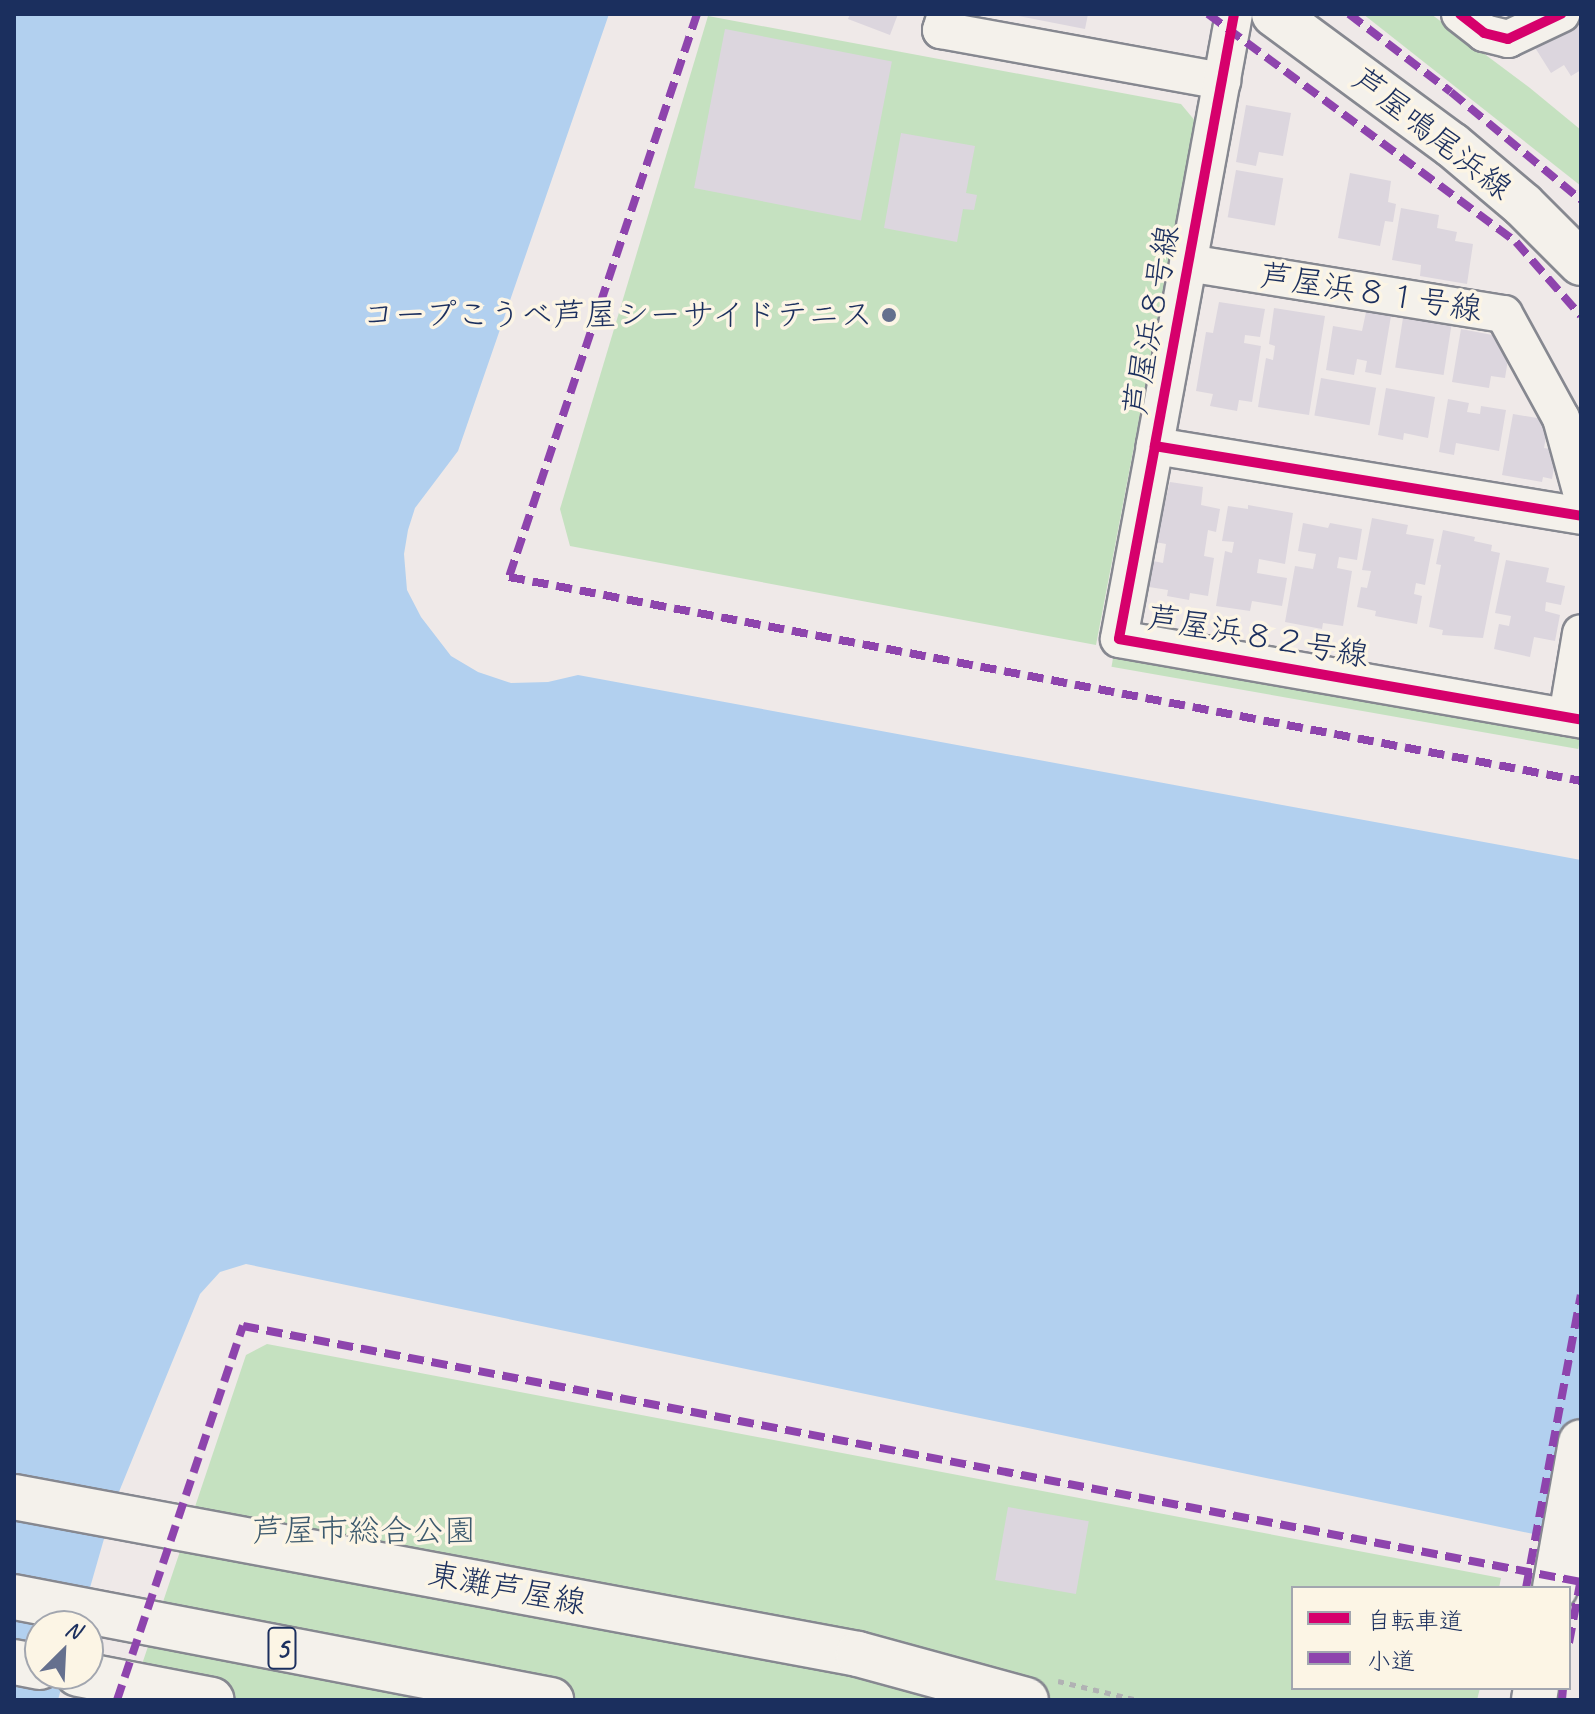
<!DOCTYPE html>
<meta charset="utf-8">
<style>
body{margin:0}
#map{position:relative;width:1595px;height:1714px;overflow:hidden;background:#efe9e8;font-family:Caveat,"Klee One",sans-serif}
div>[style]{position:absolute}
.green>*{inset:0;background:#c5e1c0;transform-origin:0 0}
.water>*{inset:0;background:#b2d0ef}
.building>*{inset:0;background:#dcd6de;transform-origin:0 0}
.path>*{height:5px;margin-top:-2.5px;transform-origin:0;background:repeating-linear-gradient(90deg,#b1b2b4 0 6px,transparent 0 12px)}
.roads{filter:drop-shadow(2px 0 #868890) drop-shadow(-2px 0 #868890) drop-shadow(0 2px #868890) drop-shadow(0 -2px #868890)}
.street>*{height:36px;margin:-18px;padding:0 18px;transform-origin:18px;border-radius:18px;background:#f4f1eb}
.secondary>*{height:44px;margin:-22px;padding:0 22px;transform-origin:22px;border-radius:22px;background:#f4f1eb}
.highway>*{height:44px;margin:-22px;padding:0 22px;transform-origin:22px;border-radius:22px;background:#f4f1eb}
.quiet>*{height:8px;margin-top:-4px;transform-origin:0;background:repeating-linear-gradient(90deg,#8e44ad 0 16px,transparent 0 24px)}
.cycleway>*{height:10px;margin:-5px;padding:0 5px;transform-origin:5px;border-radius:5px;background:#d6006c}
.dots>*{width:22px;height:22px;translate:-50% -50%;box-sizing:border-box;border:4px solid #fcf5e5;border-radius:50%}
span{translate:-50% -50%;white-space:nowrap;text-align:center;line-height:1.15;-webkit-text-stroke:7px #fcf5e5;paint-order:stroke}
.shield-label span{padding:2px 6px;background:#fcf5e5;border:2px solid;border-radius:6px;-webkit-text-stroke-width:0}
.shield-label{font-size:30px;color:#1b2f5e;font-weight:700}
.street-label{font-size:32px;color:#1b2f5e}
.poi-label{font-size:32px;color:#1b2f5e}
.right{translate:-100% -50%;text-align:right}
.park-label{font-size:32px;color:#3d5a6e}
.frame{position:absolute;inset:0;border:16px solid #1b2f5e;pointer-events:none}
.legend{position:absolute;left:1291px;top:1586px;width:280px;height:104px;box-sizing:border-box;background:#fcf5e5;border:2px solid #a2a6af;margin:0;padding:10px 14px;list-style:none;font-size:24px;color:#1b2f5e}
.legend li{display:flex;align-items:center;gap:16px;height:40px}
.legend b{width:40px;border:2px solid #a2a6af}
.north{position:absolute;left:24px;top:1610px;width:80px;height:80px;box-sizing:border-box;background:#fcf5e5;border:2px solid #a2a6af;border-radius:50%;rotate:24deg;font-size:22px;font-weight:700;line-height:32px;text-align:center;color:#1b2f5e}
.north::after{content:'';display:block;margin:auto;width:28px;height:36px;background:#65708e;clip-path:polygon(50% 0,100% 100%,50% 72%,0 100%)}
</style>
<div id="map">
<div class="green">
<i style="clip-path:polygon(1363px 14px,1431px 14px,1530px 88px,1581px 130px,1581px 186px)"></i>
<i style="clip-path:polygon(708px 16px,1181px 104px,1196px 122px,1096px 645px,570px 546px,560px 509px)"></i>
<i style="left:1115px;top:647px;width:474px;height:20px;rotate:10deg"></i>
<i style="clip-path:polygon(267px 1344px,1501px 1578px,1499px 1588px,1293px 1588px,1293px 1688px,1480px 1688px,1477px 1700px,130px 1700px,246px 1355px)"></i>
</div>
<div class="water">
<i style="clip-path:polygon(14px 14px,609px 14px,458px 451px,415px 508px,408px 530px,404px 554px,407px 590px,421px 617px,451px 656px,478px 672px,511px 683px,548px 682px,578px 675px,1581px 860px,1581px 1544px,246px 1264px,220px 1272px,200px 1294px,114px 1504px,79px 1626px,40px 1626px,40px 1674px,65px 1674px,58px 1700px,14px 1700px)"></i>
</div>
<div class="building">
<i style="clip-path:polygon(850px 14px,898px 14px,890px 35px,848px 19px)"></i>
<i style="clip-path:polygon(1009px 14px,1088px 14px,1085px 29px)"></i>
<i style="clip-path:polygon(1581px 17px,1581px 70px,1571px 76px,1564px 65px,1551px 73px,1534px 46px)"></i>
<i style="left:725px;top:29px;width:170px;height:162px;rotate:11deg"></i>
<i style="clip-path:polygon(1246px 105px,1291px 113px,1283px 156px,1259px 152px,1256px 166px,1236px 162px)"></i>
<i style="clip-path:polygon(901px 133px,975px 146px,966px 193px,977px 195px,974px 210px,963px 209px,957px 242px,884px 228px)"></i>
<i style="left:1236px;top:170px;width:48px;height:48px;rotate:10deg"></i>
<i style="clip-path:polygon(1350px 173px,1391px 181px,1388px 202px,1396px 204px,1393px 222px,1385px 221px,1380px 246px,1338px 238px)"></i>
<i style="clip-path:polygon(1401px 208px,1439px 215px,1437px 228px,1457px 232px,1455px 241px,1473px 244px,1467px 284px,1420px 276px,1421px 265px,1392px 260px)"></i>
<i style="clip-path:polygon(1219px 302px,1265px 309px,1260px 337px,1245px 335px,1244px 343px,1261px 346px,1252px 402px,1239px 400px,1237px 411px,1210px 406px,1213px 394px,1196px 391px,1206px 332px,1213px 333px)"></i>
<i style="clip-path:polygon(1274px 308px,1325px 316px,1309px 415px,1258px 407px,1266px 358px,1273px 360px,1275px 346px,1269px 344px)"></i>
<i style="clip-path:polygon(1366px 312px,1391px 316px,1381px 375px,1365px 372px,1367px 361px,1357px 359px,1354px 375px,1326px 370px,1333px 326px,1362px 331px)"></i>
<i style="left:1403px;top:318px;width:49px;height:50px;rotate:9deg"></i>
<i style="clip-path:polygon(1461px 329px,1498px 336px,1497px 345px,1510px 347px,1505px 378px,1491px 376px,1489px 388px,1452px 382px)"></i>
<i style="left:1321px;top:378px;width:56px;height:38px;rotate:10deg"></i>
<i style="clip-path:polygon(1386px 388px,1435px 397px,1428px 438px,1404px 433px,1403px 440px,1378px 435px)"></i>
<i style="clip-path:polygon(1448px 399px,1469px 403px,1467px 412px,1480px 414px,1481px 406px,1506px 410px,1499px 451px,1456px 443px,1454px 455px,1439px 452px)"></i>
<i style="clip-path:polygon(1513px 414px,1549px 420px,1544px 448px,1557px 450px,1552px 479px,1543px 477px,1542px 482px,1502px 475px)"></i>
<i style="clip-path:polygon(1170px 482px,1203px 487px,1201px 505px,1220px 509px,1216px 532px,1208px 530px,1204px 556px,1214px 558px,1208px 596px,1190px 593px,1189px 600px,1167px 596px,1168px 590px,1149px 587px,1153px 561px,1163px 563px,1166px 544px,1155px 542px)"></i>
<i style="clip-path:polygon(1248px 505px,1293px 513px,1285px 564px,1259px 559px,1257px 573px,1287px 578px,1282px 606px,1252px 601px,1250px 611px,1216px 606px,1225px 551px,1232px 553px,1234px 542px,1222px 541px,1228px 506px,1248px 509px)"></i>
<i style="clip-path:polygon(1372px 518px,1408px 525px,1406px 534px,1434px 539px,1425px 585px,1416px 583px,1414px 594px,1422px 596px,1417px 624px,1375px 616px,1376px 611px,1357px 607px,1361px 587px,1367px 588px,1371px 571px,1362px 570px)"></i>
<i style="clip-path:polygon(1303px 523px,1328px 528px,1330px 523px,1362px 529px,1357px 560px,1339px 557px,1337px 568px,1352px 571px,1343px 626px,1323px 623px,1322px 629px,1285px 622px,1295px 566px,1313px 569px,1316px 554px,1298px 551px)"></i>
<i style="clip-path:polygon(1443px 530px,1475px 537px,1474px 541px,1492px 545px,1491px 551px,1500px 553px,1483px 638px,1442px 635px,1443px 630px,1429px 627px,1441px 565px,1436px 564px)"></i>
<i style="clip-path:polygon(1506px 560px,1549px 568px,1546px 582px,1565px 586px,1561px 605px,1546px 602px,1545px 611px,1560px 615px,1555px 641px,1534px 637px,1530px 657px,1494px 649px,1499px 624px,1509px 626px,1511px 616px,1495px 613px)"></i>
<i style="left:1008px;top:1507px;width:82px;height:74px;rotate:10deg"></i>
</div>
<div class="path">
<i style="left:1058px;top:1681px;width:82px;rotate:13.4deg"></i>
</div>
<div class="roads">
<div class="street">
<i style="left:946px;top:14px;width:17px;rotate:107deg"></i>
<i style="left:941px;top:30px;width:286px;rotate:10.3deg"></i>
<i style="left:1234px;top:14px;width:439px;rotate:100.4deg"></i>
<i style="left:1155px;top:446px;width:432px;rotate:9.3deg"></i>
<i style="left:1460px;top:14px;width:31px;rotate:38deg"></i>
<i style="left:1484px;top:33px;width:25px;rotate:14deg"></i>
<i style="left:1508px;top:39px;width:59px;rotate:-25.3deg"></i>
<i style="left:1188px;top:263px;width:320px;rotate:9.2deg"></i>
<i style="left:1504px;top:314px;width:119px;rotate:61.3deg"></i>
<i style="left:1561px;top:418px;width:76px;rotate:74.7deg"></i>
<i style="left:1155px;top:446px;width:196px;rotate:100.6deg"></i>
<i style="left:1119px;top:639px;width:469px;rotate:9.9deg"></i>
<i style="left:1567px;top:717px;width:85px;rotate:-80.5deg"></i>
</div>
<div class="secondary">
<i style="left:1274px;top:14px;width:221px;rotate:36.4deg"></i>
<i style="left:1452px;top:145px;width:93px;rotate:40.2deg"></i>
<i style="left:1523px;top:205px;width:82px;rotate:45deg"></i>
<i style="left:14px;top:1497px;width:858px;rotate:10.54deg"></i>
<i style="left:858px;top:1654px;width:174px;rotate:15.3deg"></i>
<i style="left:1555px;top:1588px;width:148px;rotate:-79.9deg"></i>
<i style="left:1534px;top:1700px;width:12px;rotate:-81deg"></i>
</div>
<div class="highway">
<i style="left:14px;top:1597px;width:547px;rotate:10.86deg"></i>
<i style="left:14px;top:1662px;width:26px;rotate:11deg"></i>
<i style="left:78px;top:1674px;width:136px;rotate:11deg"></i>
</div>
</div>
<div class="quiet">
<i style="left:697px;top:14px;width:594px;rotate:108.47deg"></i>
<i style="left:509px;top:577px;width:1091px;rotate:10.77deg"></i>
<i style="left:1208px;top:14px;width:383px;rotate:36.5deg"></i>
<i style="left:1516px;top:242px;width:98px;rotate:48.7deg"></i>
<i style="left:1349px;top:14px;width:128px;rotate:37.4deg"></i>
<i style="left:1451px;top:92px;width:169px;rotate:39.7deg"></i>
<i style="left:1526px;top:1588px;width:298px;rotate:-79.4deg"></i>
<i style="left:1569px;top:1643px;width:66px;rotate:-79.5deg"></i>
<i style="left:117px;top:1700px;width:395px;rotate:-71.4deg"></i>
<i style="left:243px;top:1326px;width:1362px;rotate:10.83deg"></i>
<i style="left:1562px;top:1700px;width:12px;rotate:-85deg"></i>
</div>
<div class="cycleway">
<i style="left:1234px;top:14px;width:439px;rotate:100.4deg"></i>
<i style="left:1155px;top:446px;width:432px;rotate:9.3deg"></i>
<i style="left:1460px;top:14px;width:31px;rotate:38deg"></i>
<i style="left:1484px;top:33px;width:25px;rotate:14deg"></i>
<i style="left:1508px;top:39px;width:59px;rotate:-25.3deg"></i>
<i style="left:1155px;top:446px;width:196px;rotate:100.6deg"></i>
<i style="left:1119px;top:639px;width:469px;rotate:9.9deg"></i>
</div>
<div class="dots">
<i style="left:889px;top:315px;background:#65708e"></i>
</div>
<div class="shield-label">
<span style="left:282px;top:1648px">5</span>
</div>
<div class="street-label">
<span style="left:1432px;top:134px;rotate:38deg">芦屋鳴尾浜線</span>
<span style="left:1371px;top:293px;rotate:9deg">芦屋浜８１号線</span>
<span style="left:1152px;top:320px;rotate:-80deg">芦屋浜８号線</span>
<span style="left:1258px;top:637px;rotate:10deg">芦屋浜８２号線</span>
<span style="left:507px;top:1589px;rotate:11deg">東灘芦屋線</span>
</div>
<div class="poi-label">
<span class="right" style="left:873px;top:315px">コープこうべ芦屋シーサイドテニス</span>
</div>
<div class="park-label">
<span style="left:364px;top:1531px">芦屋市総合公園</span>
</div>
<div class="frame"></div>
<ul class="legend">
<li><b style="height:10px;background:#d6006c"></b>自転車道</li>
<li><b style="height:10px;background:#8e44ad"></b>小道</li>
</ul>
<div class="north">N</div>
</div>
